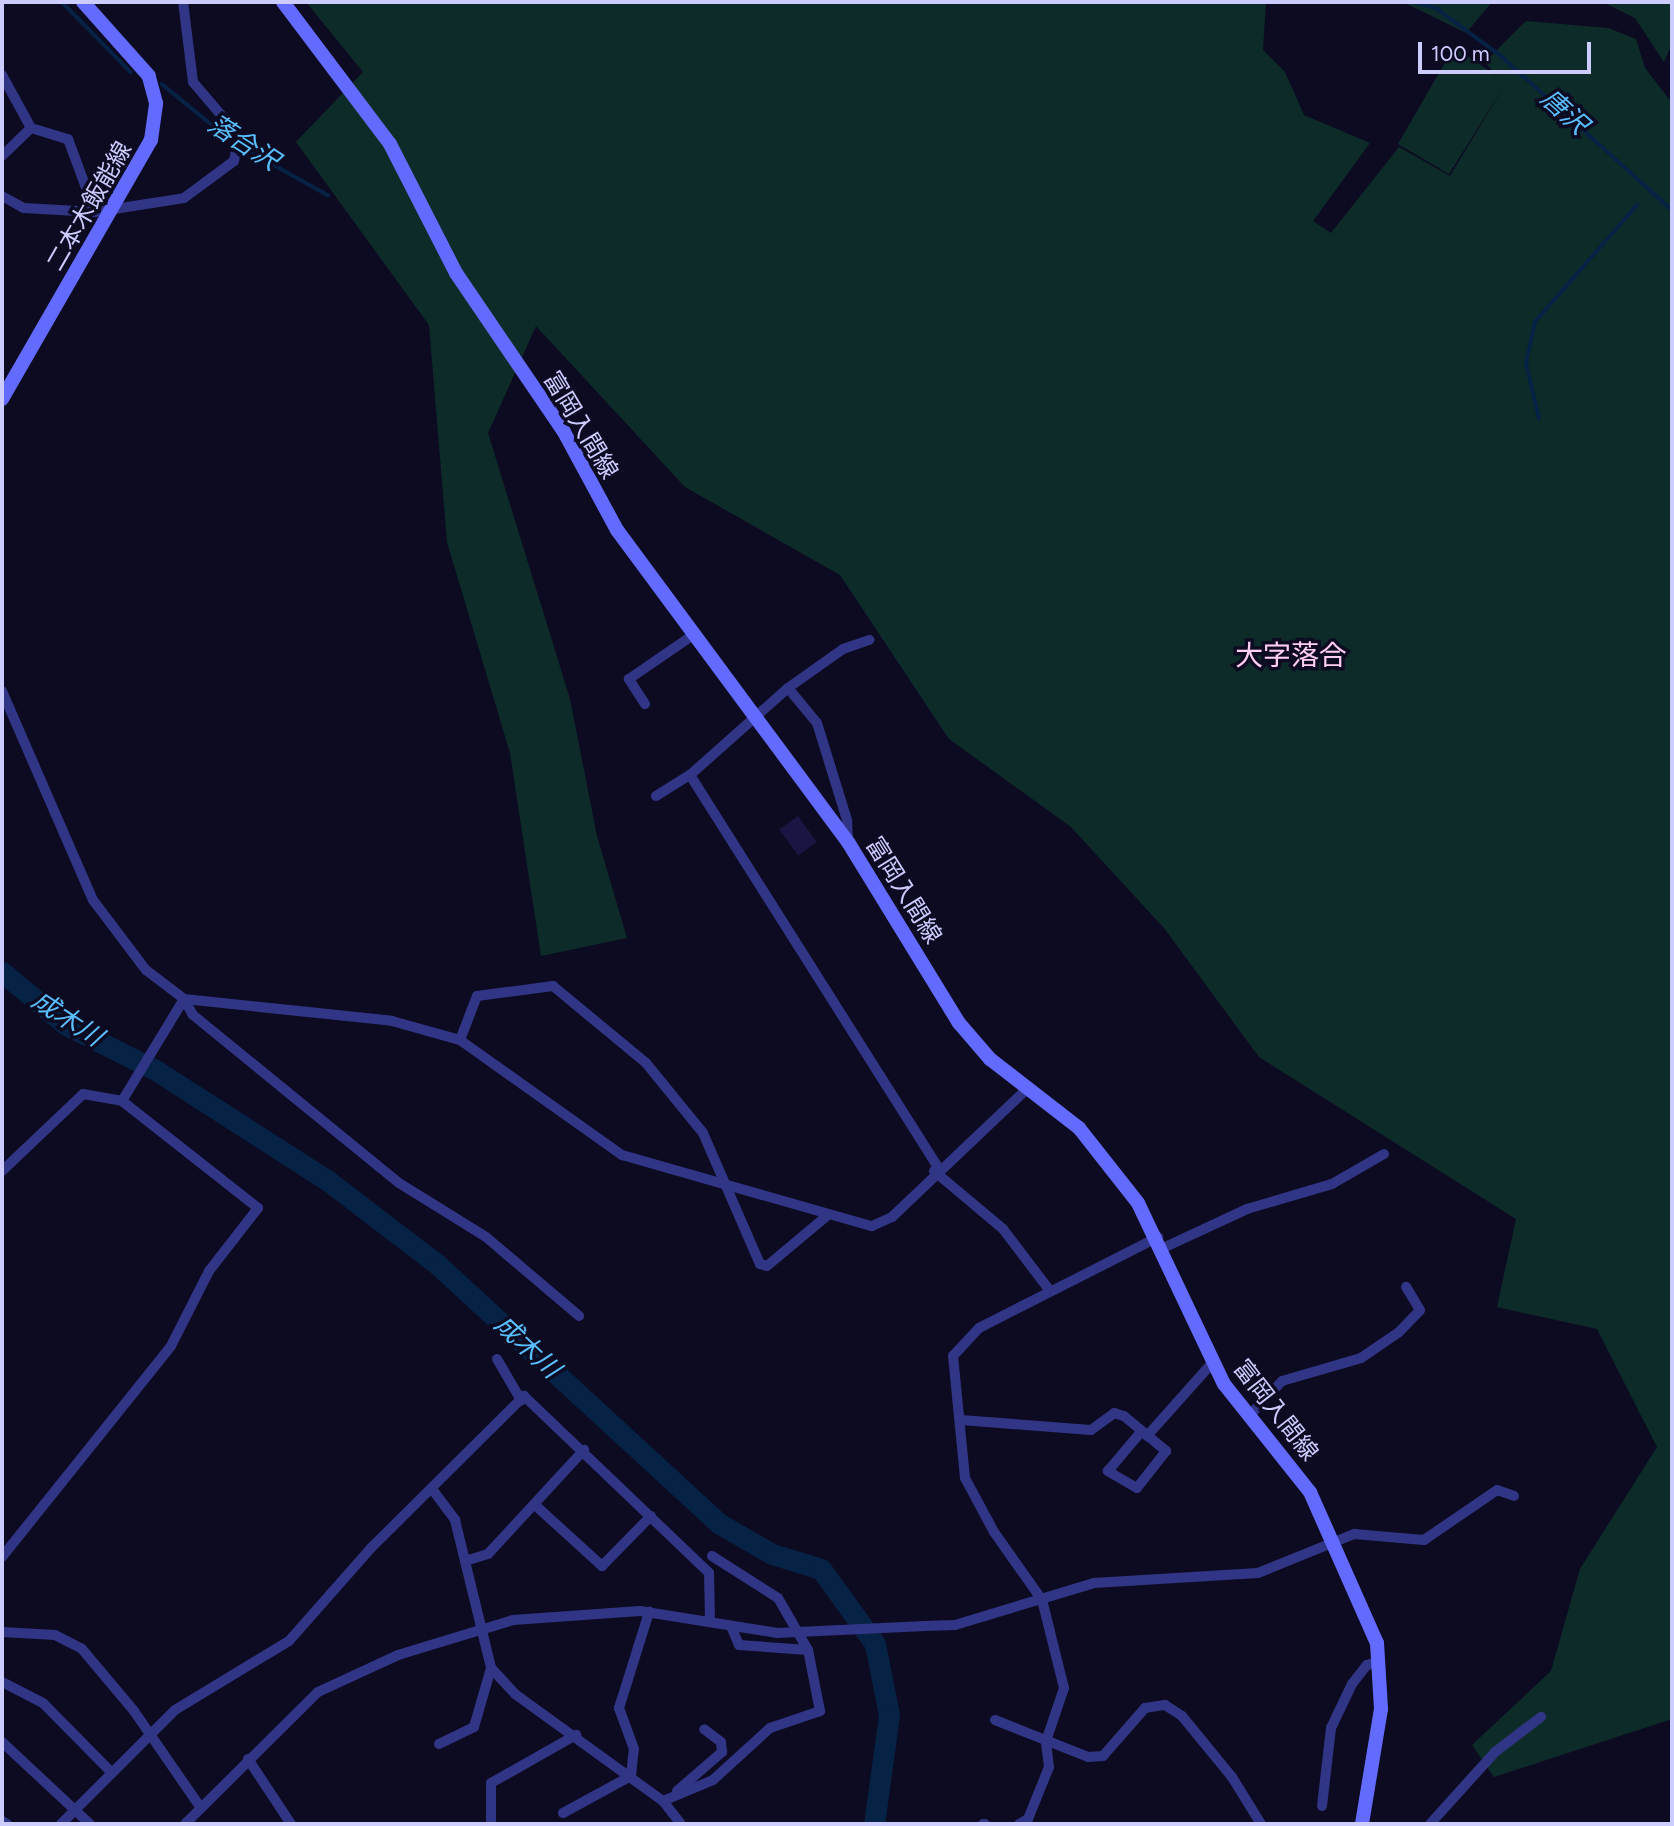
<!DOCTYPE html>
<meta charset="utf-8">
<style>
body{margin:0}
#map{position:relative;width:1674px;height:1826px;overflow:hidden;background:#0d0b22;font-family:Figtree,"Noto Sans JP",sans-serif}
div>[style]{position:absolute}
.green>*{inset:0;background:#0d2c29}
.stream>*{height:3.5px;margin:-1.75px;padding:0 1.75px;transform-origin:1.75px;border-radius:1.75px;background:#062245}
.river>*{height:21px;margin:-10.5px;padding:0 10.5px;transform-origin:10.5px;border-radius:10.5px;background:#062245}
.building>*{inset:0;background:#1b1544;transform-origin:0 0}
.minor>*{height:10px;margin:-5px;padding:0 5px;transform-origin:5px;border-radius:5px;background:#313585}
.secondary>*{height:14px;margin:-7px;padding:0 7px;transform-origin:7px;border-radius:7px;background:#636bff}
.minor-bridge>*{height:10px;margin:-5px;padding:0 5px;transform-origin:5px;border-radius:5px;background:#313585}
span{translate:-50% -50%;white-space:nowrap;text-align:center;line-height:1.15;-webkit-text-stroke:7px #0d0b22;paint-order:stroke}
.street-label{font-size:24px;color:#cdccff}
.water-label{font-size:26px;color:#5abfff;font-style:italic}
.quarter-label{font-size:28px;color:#ffcef1}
.frame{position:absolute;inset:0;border:4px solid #cdccff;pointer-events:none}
.scale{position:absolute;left:1418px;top:42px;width:173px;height:32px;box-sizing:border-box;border:4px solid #cdccff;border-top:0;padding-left:9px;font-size:21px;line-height:24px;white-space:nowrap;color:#cdccff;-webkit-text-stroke:5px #0d0b22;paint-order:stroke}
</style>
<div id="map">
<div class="green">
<i style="clip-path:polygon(306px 2px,1266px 2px,1263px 50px,1285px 72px,1304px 115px,1370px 143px,1313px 221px,1331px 233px,1399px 147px,1450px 176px,1506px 83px,1449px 174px,1398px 144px,1454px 47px,1497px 76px,1485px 62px,1526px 21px,1608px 28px,1636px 39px,1645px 68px,1672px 103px,1672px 1719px,1494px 1777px,1472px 1745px,1551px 1671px,1580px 1569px,1657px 1447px,1597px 1329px,1497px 1307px,1516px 1219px,1259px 1057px,1164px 928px,1071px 827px,949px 739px,840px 575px,685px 487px,536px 326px,488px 433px,570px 699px,597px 836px,627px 938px,541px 956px,510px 753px,447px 542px,429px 325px,296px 142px,363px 72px)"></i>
<i style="clip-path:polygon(1403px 2px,1492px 2px,1466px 33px)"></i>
<i style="clip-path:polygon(1603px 2px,1672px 4px,1672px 44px,1664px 62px,1635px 18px)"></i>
</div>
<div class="stream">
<i style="left:62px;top:2px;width:98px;rotate:45.4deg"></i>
<i style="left:1414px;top:2px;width:23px;rotate:15deg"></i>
<i style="left:1436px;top:8px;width:79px;rotate:36.3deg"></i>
<i style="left:1500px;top:55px;width:232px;rotate:42deg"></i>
<i style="left:162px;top:84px;width:92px;rotate:39.2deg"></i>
<i style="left:233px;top:142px;width:109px;rotate:29.2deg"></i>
<i style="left:1539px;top:419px;width:57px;rotate:-103.1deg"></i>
<i style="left:1526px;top:363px;width:42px;rotate:-77.6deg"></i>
<i style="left:1535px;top:322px;width:155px;rotate:-48.9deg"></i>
</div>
<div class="river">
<i style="left:2px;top:972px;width:83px;rotate:39.6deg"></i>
<i style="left:66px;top:1025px;width:102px;rotate:26.8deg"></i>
<i style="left:157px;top:1071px;width:202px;rotate:32.7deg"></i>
<i style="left:327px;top:1180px;width:140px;rotate:37.4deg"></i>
<i style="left:438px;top:1265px;width:383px;rotate:42.6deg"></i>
<i style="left:720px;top:1524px;width:60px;rotate:30deg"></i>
<i style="left:772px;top:1554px;width:51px;rotate:17deg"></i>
<i style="left:821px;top:1569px;width:92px;rotate:54.2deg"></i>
<i style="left:875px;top:1644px;width:72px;rotate:78.8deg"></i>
<i style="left:889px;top:1715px;width:110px;rotate:97.8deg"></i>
</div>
<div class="building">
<i style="left:798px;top:816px;width:32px;height:23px;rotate:54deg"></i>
</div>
<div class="minor">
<i style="left:2px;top:75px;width:60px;rotate:61.3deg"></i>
<i style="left:31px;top:128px;width:39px;rotate:17deg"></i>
<i style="left:68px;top:139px;width:78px;rotate:69.7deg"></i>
<i style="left:95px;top:212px;width:90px;rotate:-8.9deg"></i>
<i style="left:184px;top:198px;width:62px;rotate:-36.5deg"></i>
<i style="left:234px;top:161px;width:25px;rotate:-79deg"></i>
<i style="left:239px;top:136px;width:71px;rotate:-130.4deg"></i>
<i style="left:193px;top:82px;width:81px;rotate:-97.1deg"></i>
<i style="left:2px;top:156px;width:40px;rotate:-44deg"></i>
<i style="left:2px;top:196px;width:25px;rotate:29deg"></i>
<i style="left:24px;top:208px;width:71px;rotate:3.2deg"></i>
<i style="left:788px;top:688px;width:45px;rotate:50.4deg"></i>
<i style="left:817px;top:723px;width:102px;rotate:72.8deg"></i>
<i style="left:847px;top:820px;width:22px;rotate:87deg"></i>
<i style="left:2px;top:691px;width:228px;rotate:66.5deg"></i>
<i style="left:93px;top:900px;width:88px;rotate:52.9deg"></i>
<i style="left:146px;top:970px;width:48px;rotate:37.3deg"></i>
<i style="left:184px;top:999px;width:209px;rotate:6deg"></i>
<i style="left:392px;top:1021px;width:71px;rotate:15.6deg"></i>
<i style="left:460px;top:1040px;width:199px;rotate:35.4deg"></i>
<i style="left:622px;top:1155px;width:260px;rotate:15.9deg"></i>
<i style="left:872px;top:1226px;width:22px;rotate:-24deg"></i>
<i style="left:892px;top:1217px;width:187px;rotate:-43.5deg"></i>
<i style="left:645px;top:704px;width:30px;rotate:-123deg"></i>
<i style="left:629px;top:679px;width:78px;rotate:-34.5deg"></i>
<i style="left:690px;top:775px;width:464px;rotate:57.7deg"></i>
<i style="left:656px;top:796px;width:40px;rotate:-32deg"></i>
<i style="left:690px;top:775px;width:131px;rotate:-41.6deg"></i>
<i style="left:788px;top:688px;width:67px;rotate:-35.3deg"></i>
<i style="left:843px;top:649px;width:28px;rotate:-19deg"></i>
<i style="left:184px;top:999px;width:18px;rotate:61deg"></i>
<i style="left:193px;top:1015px;width:266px;rotate:39.2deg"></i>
<i style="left:399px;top:1183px;width:102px;rotate:31.8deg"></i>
<i style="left:486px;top:1237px;width:122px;rotate:40.3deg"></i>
<i style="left:460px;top:1040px;width:47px;rotate:-68.9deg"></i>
<i style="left:477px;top:996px;width:77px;rotate:-7.5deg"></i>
<i style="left:553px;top:986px;width:121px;rotate:39.6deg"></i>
<i style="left:646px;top:1063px;width:90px;rotate:50.8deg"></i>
<i style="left:703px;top:1133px;width:143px;rotate:66.5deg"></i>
<i style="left:760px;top:1264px;width:7px;rotate:16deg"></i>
<i style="left:767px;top:1266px;width:80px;rotate:-39.9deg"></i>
<i style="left:2px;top:1171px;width:112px;rotate:-43.5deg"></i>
<i style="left:83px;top:1094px;width:40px;rotate:10deg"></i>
<i style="left:122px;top:1101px;width:119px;rotate:-58.7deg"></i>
<i style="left:934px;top:1171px;width:90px;rotate:40deg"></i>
<i style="left:1003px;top:1229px;width:78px;rotate:52.8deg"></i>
<i style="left:1163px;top:1248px;width:93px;rotate:-24.9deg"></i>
<i style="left:1247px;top:1209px;width:89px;rotate:-16.4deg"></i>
<i style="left:1332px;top:1184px;width:60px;rotate:-30deg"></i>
<i style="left:497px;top:1359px;width:48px;rotate:59.7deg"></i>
<i style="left:1249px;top:1416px;width:48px;rotate:-46.7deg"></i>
<i style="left:1282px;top:1381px;width:82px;rotate:-16.2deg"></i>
<i style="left:1361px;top:1358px;width:46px;rotate:-34.4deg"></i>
<i style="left:1399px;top:1332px;width:30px;rotate:-46deg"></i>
<i style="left:1420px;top:1310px;width:27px;rotate:-121deg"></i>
<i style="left:961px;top:1420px;width:130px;rotate:4.4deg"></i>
<i style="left:1091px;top:1430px;width:29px;rotate:-36deg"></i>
<i style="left:1114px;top:1413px;width:10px;rotate:17deg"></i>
<i style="left:1124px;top:1416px;width:55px;rotate:39.8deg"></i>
<i style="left:1166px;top:1451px;width:47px;rotate:128.1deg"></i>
<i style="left:1137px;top:1488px;width:34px;rotate:-150deg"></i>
<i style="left:1108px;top:1471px;width:51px;rotate:-49.8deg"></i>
<i style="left:1147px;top:1436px;width:98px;rotate:-48.3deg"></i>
<i style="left:432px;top:1489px;width:39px;rotate:53deg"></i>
<i style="left:455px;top:1520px;width:152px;rotate:76.3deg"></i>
<i style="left:491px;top:1668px;width:35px;rotate:47deg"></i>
<i style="left:515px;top:1694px;width:183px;rotate:35.9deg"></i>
<i style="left:663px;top:1801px;width:29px;rotate:52deg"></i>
<i style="left:535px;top:1505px;width:91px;rotate:42.3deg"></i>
<i style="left:602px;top:1566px;width:70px;rotate:-45.6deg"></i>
<i style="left:712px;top:1556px;width:78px;rotate:32.5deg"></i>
<i style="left:778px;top:1598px;width:60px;rotate:60deg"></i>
<i style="left:2px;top:1557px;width:270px;rotate:-51.3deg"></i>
<i style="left:171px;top:1346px;width:84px;rotate:-63.1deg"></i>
<i style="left:209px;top:1271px;width:80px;rotate:-52.1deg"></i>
<i style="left:258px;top:1208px;width:173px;rotate:-141.8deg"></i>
<i style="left:465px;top:1561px;width:24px;rotate:-17deg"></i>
<i style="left:488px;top:1554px;width:142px;rotate:-47.3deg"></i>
<i style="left:925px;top:1626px;width:30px;rotate:-2deg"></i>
<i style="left:955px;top:1625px;width:145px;rotate:-16.8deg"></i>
<i style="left:1094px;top:1583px;width:164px;rotate:-3.5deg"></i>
<i style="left:1258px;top:1573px;width:104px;rotate:-22.1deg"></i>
<i style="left:1354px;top:1534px;width:70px;rotate:4.9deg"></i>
<i style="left:1424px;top:1540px;width:88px;rotate:-34.4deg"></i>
<i style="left:1497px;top:1490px;width:18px;rotate:19deg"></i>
<i style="left:2px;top:1632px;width:53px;rotate:3.2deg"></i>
<i style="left:55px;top:1635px;width:30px;rotate:27deg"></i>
<i style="left:82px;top:1649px;width:81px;rotate:50deg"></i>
<i style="left:134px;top:1711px;width:118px;rotate:55.4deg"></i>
<i style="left:2px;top:1682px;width:46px;rotate:27.1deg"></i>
<i style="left:43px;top:1703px;width:98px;rotate:45.4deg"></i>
<i style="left:995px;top:1720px;width:100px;rotate:21.7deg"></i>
<i style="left:1088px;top:1757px;width:15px;rotate:-4deg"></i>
<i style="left:1103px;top:1756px;width:64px;rotate:-48.8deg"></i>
<i style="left:1145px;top:1708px;width:20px;rotate:-9deg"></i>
<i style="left:1165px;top:1705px;width:20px;rotate:33deg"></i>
<i style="left:1182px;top:1716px;width:79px;rotate:50.7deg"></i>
<i style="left:1232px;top:1777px;width:55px;rotate:58.3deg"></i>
<i style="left:2px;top:1742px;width:120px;rotate:43deg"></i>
<i style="left:439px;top:1744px;width:39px;rotate:-26deg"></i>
<i style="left:474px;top:1727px;width:61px;rotate:-73.9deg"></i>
<i style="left:248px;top:1759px;width:78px;rotate:56.5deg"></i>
<i style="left:677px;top:1791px;width:60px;rotate:-40.9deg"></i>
<i style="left:722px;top:1752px;width:10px;rotate:-96deg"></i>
<i style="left:721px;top:1742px;width:21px;rotate:-143deg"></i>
<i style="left:663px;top:1801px;width:54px;rotate:-22.8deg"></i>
<i style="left:713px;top:1780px;width:77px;rotate:-42.4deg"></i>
<i style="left:770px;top:1728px;width:53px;rotate:-18.8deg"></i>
<i style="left:820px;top:1711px;width:62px;rotate:-101.1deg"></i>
<i style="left:808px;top:1650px;width:69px;rotate:-175.9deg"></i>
<i style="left:739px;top:1645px;width:21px;rotate:-113deg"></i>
<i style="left:1322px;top:1806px;width:79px;rotate:-83.4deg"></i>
<i style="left:1331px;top:1728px;width:49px;rotate:-64.5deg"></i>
<i style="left:1352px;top:1684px;width:24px;rotate:-52deg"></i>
<i style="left:1367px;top:1665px;width:13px;rotate:-18deg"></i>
<i style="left:563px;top:1813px;width:77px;rotate:-28.6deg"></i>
<i style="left:631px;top:1776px;width:27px;rotate:-84deg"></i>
<i style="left:634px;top:1749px;width:44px;rotate:-110.1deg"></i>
<i style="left:619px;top:1708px;width:101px;rotate:-72.6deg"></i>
<i style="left:2px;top:1821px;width:6px;rotate:31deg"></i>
<i style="left:61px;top:1824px;width:161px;rotate:-45deg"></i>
<i style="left:175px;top:1710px;width:133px;rotate:-31.2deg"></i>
<i style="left:289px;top:1641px;width:124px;rotate:-48.6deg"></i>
<i style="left:371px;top:1548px;width:216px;rotate:-44.8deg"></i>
<i style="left:524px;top:1396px;width:256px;rotate:43.7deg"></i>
<i style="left:709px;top:1573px;width:46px;rotate:88.8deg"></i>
<i style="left:185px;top:1824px;width:187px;rotate:-44.8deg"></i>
<i style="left:318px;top:1692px;width:88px;rotate:-24.8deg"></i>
<i style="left:398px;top:1655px;width:120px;rotate:-16.9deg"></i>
<i style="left:513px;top:1620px;width:127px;rotate:-4.1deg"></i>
<i style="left:640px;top:1611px;width:139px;rotate:9.1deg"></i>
<i style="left:491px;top:1824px;width:41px;rotate:-90deg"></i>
<i style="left:491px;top:1783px;width:98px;rotate:-29.5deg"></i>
<i style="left:983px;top:1824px;width:2px"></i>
<i style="left:1019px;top:1824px;width:10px;rotate:-29deg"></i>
<i style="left:1028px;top:1819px;width:56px;rotate:-68deg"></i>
<i style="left:1049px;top:1767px;width:26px;rotate:-97deg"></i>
<i style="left:1046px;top:1741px;width:56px;rotate:-71.2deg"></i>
<i style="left:1064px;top:1688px;width:91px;rotate:-104deg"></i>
<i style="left:1042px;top:1600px;width:83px;rotate:-125.2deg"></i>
<i style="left:994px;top:1532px;width:61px;rotate:-118.2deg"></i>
<i style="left:965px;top:1478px;width:123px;rotate:-95.6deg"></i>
<i style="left:953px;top:1356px;width:38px;rotate:-47deg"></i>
<i style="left:979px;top:1328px;width:201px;rotate:-26.9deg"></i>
<i style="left:1430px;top:1824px;width:97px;rotate:-47.9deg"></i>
<i style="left:1495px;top:1752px;width:58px;rotate:-37.3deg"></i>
</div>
<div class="secondary">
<i style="left:283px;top:2px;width:178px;rotate:53deg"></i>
<i style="left:390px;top:144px;width:145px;rotate:62.9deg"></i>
<i style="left:456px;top:273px;width:192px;rotate:55.8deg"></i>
<i style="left:564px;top:432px;width:111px;rotate:61.6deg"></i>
<i style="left:617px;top:530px;width:388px;rotate:53.5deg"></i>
<i style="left:848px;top:842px;width:212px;rotate:58.5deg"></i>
<i style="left:959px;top:1023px;width:48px;rotate:49.3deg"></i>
<i style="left:990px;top:1059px;width:113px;rotate:37.8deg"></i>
<i style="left:1079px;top:1128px;width:95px;rotate:51.8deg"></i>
<i style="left:1138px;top:1203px;width:200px;rotate:64.6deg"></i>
<i style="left:1224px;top:1384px;width:138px;rotate:51.5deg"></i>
<i style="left:1310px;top:1492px;width:165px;rotate:66.1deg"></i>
<i style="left:1377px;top:1643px;width:66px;rotate:86.5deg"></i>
<i style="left:1381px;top:1709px;width:117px;rotate:99.4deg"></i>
<i style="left:2px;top:399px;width:299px;rotate:-60.1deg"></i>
<i style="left:151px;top:140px;width:37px;rotate:-82deg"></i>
<i style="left:156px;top:103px;width:28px;rotate:-105deg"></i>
<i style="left:149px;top:76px;width:99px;rotate:-131.7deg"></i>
</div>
<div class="minor-bridge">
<i style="left:777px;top:1633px;width:148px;rotate:-2.7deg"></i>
</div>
<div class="street-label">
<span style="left:89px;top:206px;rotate:-60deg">二本木飯能線</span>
<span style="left:581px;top:425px;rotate:59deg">富岡入間線</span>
<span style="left:904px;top:890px;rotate:58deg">富岡入間線</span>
<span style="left:1276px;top:1410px;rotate:52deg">富岡入間線</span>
</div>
<div class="water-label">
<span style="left:1564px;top:112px;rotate:42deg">唐沢</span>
<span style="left:243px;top:143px;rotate:33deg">落合沢</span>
<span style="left:67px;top:1019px;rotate:33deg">成木川</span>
<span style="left:527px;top:1347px;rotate:43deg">成木川</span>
</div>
<div class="quarter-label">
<span style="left:1291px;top:655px">大字落合</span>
</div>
<div class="frame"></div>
<div class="scale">100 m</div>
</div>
